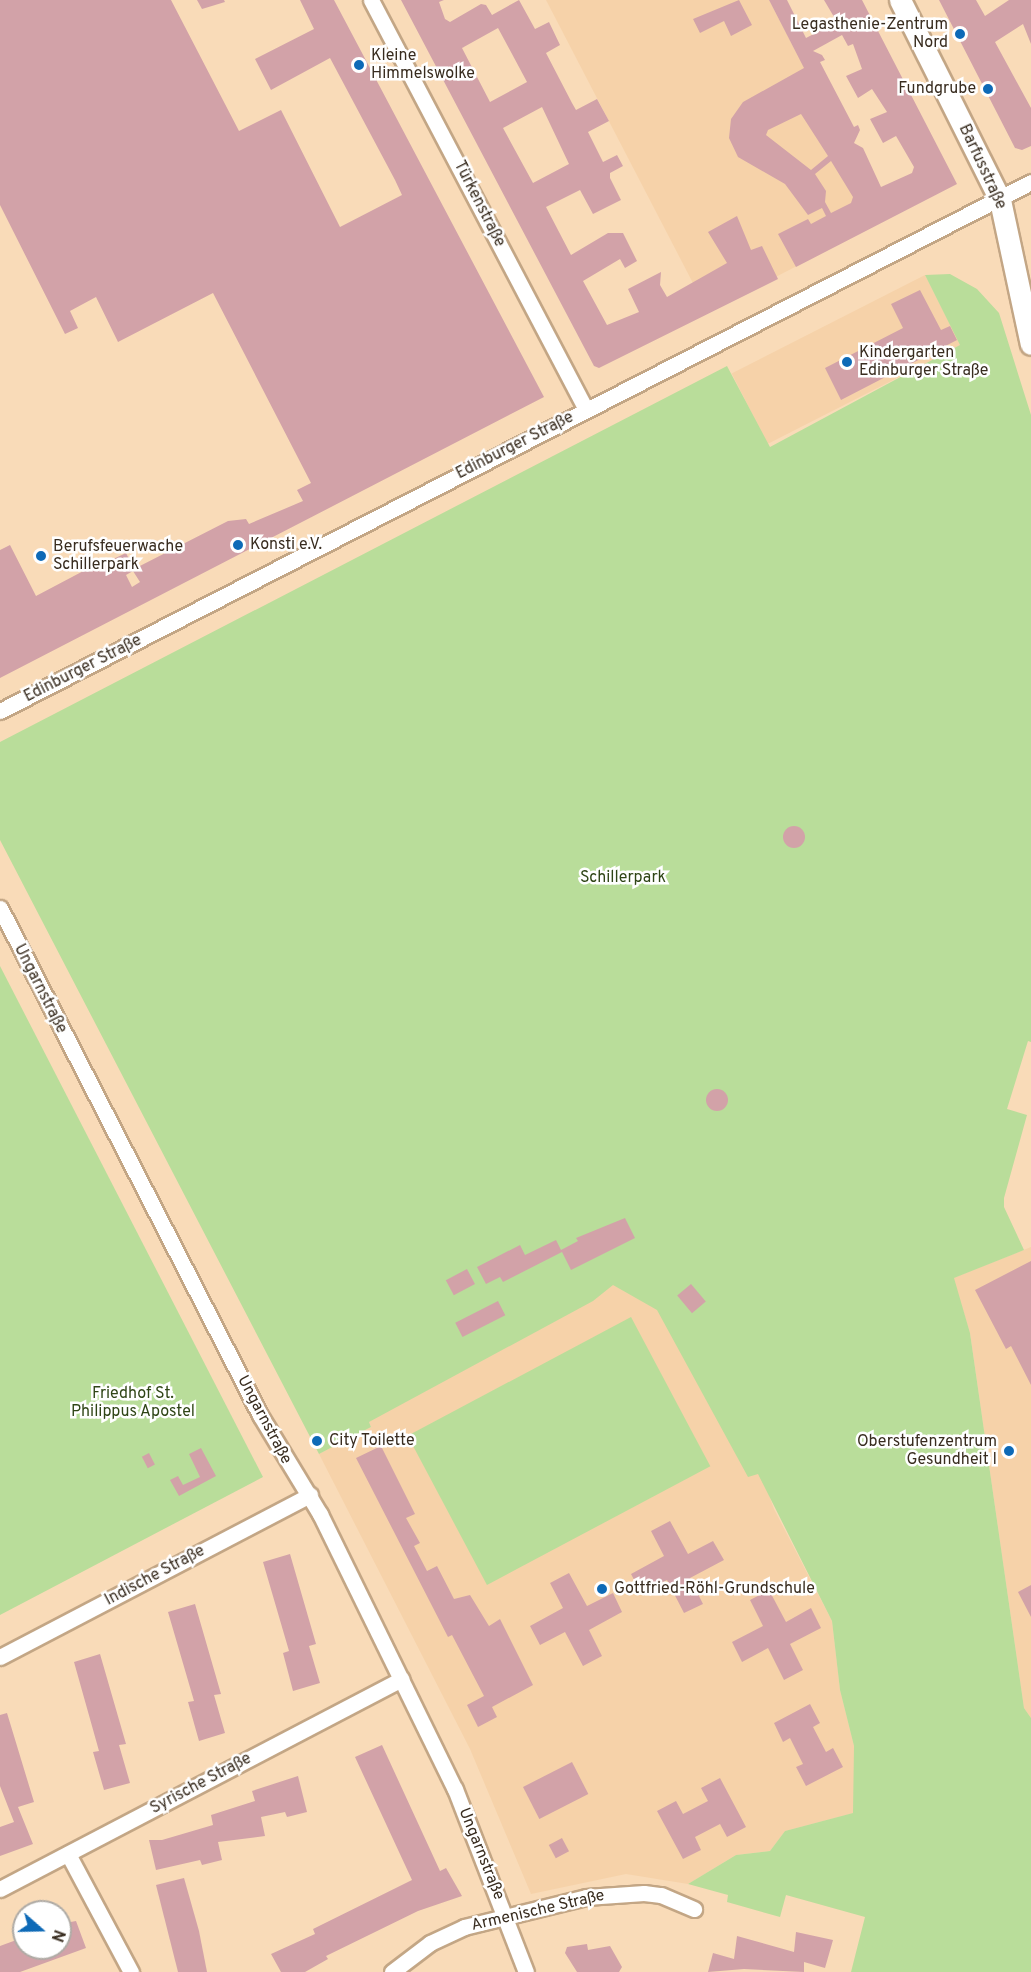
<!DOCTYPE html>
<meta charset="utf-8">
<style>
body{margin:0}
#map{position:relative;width:1031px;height:1972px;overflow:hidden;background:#f9dbb8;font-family:Overpass,sans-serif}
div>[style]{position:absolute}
.built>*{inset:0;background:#f6d2a9;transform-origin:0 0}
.green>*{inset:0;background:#b9dd9a;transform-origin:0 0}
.building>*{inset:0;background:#d2a2a8;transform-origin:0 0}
.round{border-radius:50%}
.roads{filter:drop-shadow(2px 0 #c3a685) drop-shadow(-2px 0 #c3a685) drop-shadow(0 2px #c3a685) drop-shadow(0 -2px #c3a685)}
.street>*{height:15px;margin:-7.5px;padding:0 7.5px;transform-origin:7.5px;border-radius:7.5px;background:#fff}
.secondary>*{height:21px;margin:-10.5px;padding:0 10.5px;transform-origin:10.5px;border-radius:10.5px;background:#fff}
.dots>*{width:16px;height:16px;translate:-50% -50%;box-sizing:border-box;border:3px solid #fff;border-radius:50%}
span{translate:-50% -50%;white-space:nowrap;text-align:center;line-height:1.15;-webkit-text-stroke:5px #fff;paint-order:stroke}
.poi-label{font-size:16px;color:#382c1f}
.right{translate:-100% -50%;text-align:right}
.left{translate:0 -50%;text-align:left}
.street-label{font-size:16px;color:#382c1f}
.park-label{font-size:16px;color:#2f4516}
.north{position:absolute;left:12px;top:1900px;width:60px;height:60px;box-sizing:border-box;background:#fff;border:2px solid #afaba5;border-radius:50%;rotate:110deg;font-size:16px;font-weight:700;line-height:24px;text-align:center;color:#382c1f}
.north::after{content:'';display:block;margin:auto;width:21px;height:27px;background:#0e6ab7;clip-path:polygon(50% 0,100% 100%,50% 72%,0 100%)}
</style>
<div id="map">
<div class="built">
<i style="clip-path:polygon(546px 0,769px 0,884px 221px,708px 312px)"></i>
<i style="left:925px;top:275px;width:79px;height:217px;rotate:63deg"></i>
<i style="clip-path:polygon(654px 1174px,774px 1509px,832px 1621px,840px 1690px,854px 1746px,854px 1813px,785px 1831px,770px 1851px,736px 1855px,688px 1884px,626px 1874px,531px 1894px,470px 1749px,319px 1454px,371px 1427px,369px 1422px)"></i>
<i style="clip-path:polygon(1031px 1247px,1031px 1718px,1024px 1708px,970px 1333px,953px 1278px)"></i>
</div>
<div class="green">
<i style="clip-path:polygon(950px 274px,977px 289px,999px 313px,1031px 415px,1031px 1042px,1028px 1041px,1007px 1109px,1027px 1115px,1004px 1198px,1004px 1207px,1024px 1250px,954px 1278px,970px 1333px,1024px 1708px,1031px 1718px,1031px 1972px,851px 1972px,865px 1917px,786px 1895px,780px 1917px,727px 1902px,728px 1895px,688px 1884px,736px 1855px,770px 1851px,785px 1831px,853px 1813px,854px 1746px,840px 1690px,832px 1621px,758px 1474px,748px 1477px,657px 1310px,613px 1285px,593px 1301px,369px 1422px,371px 1427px,319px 1454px,0 840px,0 742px,727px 366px,770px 447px,960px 345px,925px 275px)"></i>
<i style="clip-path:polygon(0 966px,263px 1477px,0 1615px)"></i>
<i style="left:631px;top:1317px;width:169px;height:253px;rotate:62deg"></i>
</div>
<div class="building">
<i style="clip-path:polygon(evenodd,0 0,171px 0,239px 131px,281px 110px,340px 227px,402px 195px,395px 180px,330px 58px,271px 90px,255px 59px,314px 29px,300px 0,334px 0,544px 397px,0 678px,0 550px,10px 545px,36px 596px,108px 558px,109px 561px,126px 553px,134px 569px,228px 521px,246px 519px,249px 524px,303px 501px,297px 490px,311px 483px,213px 293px,118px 342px,96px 297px,70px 311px,78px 328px,65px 334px,0 205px,0 0,133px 571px,140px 582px,132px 587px,126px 575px,133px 571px)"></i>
<i style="clip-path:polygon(197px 0,224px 0,225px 2px,202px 9px)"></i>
<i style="clip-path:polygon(evenodd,401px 0,444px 0,439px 2px,445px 19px,450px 22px,481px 4px,486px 5px,492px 15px,519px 0,535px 29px,549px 22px,560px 45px,546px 53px,572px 103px,576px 110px,597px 99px,609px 121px,588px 132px,603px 162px,617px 155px,623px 166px,610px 173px,610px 178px,621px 200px,593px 214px,580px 190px,546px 207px,571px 255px,608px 233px,623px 233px,637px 261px,625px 268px,620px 259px,583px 281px,607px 325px,639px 312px,628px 289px,661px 272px,660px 285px,667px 297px,727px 263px,708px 232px,737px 216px,751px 250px,762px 246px,778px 279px,599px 368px,594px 366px,401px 0,498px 28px,527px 82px,490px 102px,462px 48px,498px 28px,401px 0,542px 107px,569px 164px,533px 183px,503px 128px,542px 107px)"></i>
<i style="clip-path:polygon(739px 0,752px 25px,731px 36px,724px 21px,700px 33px,693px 19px)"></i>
<i style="clip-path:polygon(evenodd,769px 0,787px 0,806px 38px,837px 22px,824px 0,862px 0,957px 184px,796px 267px,778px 234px,808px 219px,811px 224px,826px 216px,822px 208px,808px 215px,785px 184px,738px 157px,729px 138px,731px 119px,743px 102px,804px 68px,769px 0,842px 35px,848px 46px,853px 44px,862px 69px,846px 76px,858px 98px,872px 89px,887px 112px,870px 119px,883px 143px,896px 136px,914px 167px,912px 173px,881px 187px,863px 148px,854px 143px,860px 130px,858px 125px,854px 127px,820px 62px,825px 60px,822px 55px,813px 51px,842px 35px,769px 0,801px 114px,828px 156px,811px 170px,766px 135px,768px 130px,801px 114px,769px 0,831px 161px,853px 197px,851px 203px,831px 213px,825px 202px,826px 191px,815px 174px,831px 161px)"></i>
<i style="clip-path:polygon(939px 0,976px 0,985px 16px,1009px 0,1031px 0,1031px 44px,1023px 24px,995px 42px,1031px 108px,1031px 146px,1022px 150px,1015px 148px)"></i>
<i style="clip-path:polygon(920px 290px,941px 330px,950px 326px,957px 340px,841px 400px,825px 368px,903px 328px,891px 304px)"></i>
<i class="round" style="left:783px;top:826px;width:22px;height:22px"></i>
<i class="round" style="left:706px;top:1089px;width:22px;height:22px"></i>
<i style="clip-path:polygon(625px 1218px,635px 1238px,571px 1270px,562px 1252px,503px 1282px,500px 1277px,486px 1284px,477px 1267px,520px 1245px,525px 1255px,556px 1240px,561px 1250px,578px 1241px,576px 1238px)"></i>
<i style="clip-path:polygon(1031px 1261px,1031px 1385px,1011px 1346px,1006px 1349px,975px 1290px)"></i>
<i style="left:467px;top:1269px;width:17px;height:24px;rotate:62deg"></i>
<i style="left:691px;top:1284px;width:23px;height:18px;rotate:50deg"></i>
<i style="left:498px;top:1301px;width:16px;height:48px;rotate:63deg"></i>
<i style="clip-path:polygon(381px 1446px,415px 1514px,406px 1518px,420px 1543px,414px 1546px,427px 1571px,437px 1566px,454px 1599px,470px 1595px,489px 1626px,500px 1619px,533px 1685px,492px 1707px,497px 1717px,478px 1727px,467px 1705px,484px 1696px,452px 1635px,448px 1637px,356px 1458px)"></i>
<i style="clip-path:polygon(201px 1448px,216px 1476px,179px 1496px,170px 1480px,178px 1476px,183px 1485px,200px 1477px,189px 1454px)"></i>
<i style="left:149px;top:1453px;width:13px;height:8px;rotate:63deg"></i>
<i style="clip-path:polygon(670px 1521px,688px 1554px,713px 1541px,724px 1560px,690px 1578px,703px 1604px,684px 1613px,667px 1580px,641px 1593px,631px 1574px,664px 1556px,651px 1531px)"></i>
<i style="clip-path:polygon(290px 1554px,316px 1644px,309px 1646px,320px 1683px,293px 1691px,283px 1653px,289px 1651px,263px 1562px)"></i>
<i style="clip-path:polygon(569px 1573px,587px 1606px,613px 1593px,622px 1612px,589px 1630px,602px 1656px,583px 1666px,565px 1632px,540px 1645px,530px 1626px,563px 1608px,550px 1583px)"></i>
<i style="clip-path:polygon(1031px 1585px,1031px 1617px,1018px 1592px)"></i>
<i style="clip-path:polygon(769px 1590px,786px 1622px,811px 1608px,821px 1628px,790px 1644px,803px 1670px,784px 1680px,768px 1648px,742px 1662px,732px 1642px,763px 1626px,750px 1600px)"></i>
<i style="clip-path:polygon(195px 1604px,221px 1694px,214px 1695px,225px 1733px,199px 1741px,188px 1702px,194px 1701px,168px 1612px)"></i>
<i style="clip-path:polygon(100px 1654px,126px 1744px,119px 1745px,130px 1783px,104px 1790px,93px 1752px,99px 1751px,74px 1662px)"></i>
<i style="clip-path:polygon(810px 1704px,820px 1723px,813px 1727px,826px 1752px,833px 1748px,843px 1767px,806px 1786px,796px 1767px,803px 1764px,790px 1738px,783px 1742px,774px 1723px)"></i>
<i style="clip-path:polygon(7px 1713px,34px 1802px,18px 1807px,33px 1844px,0 1856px,0 1827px,14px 1822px,0 1786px,0 1715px)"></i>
<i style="clip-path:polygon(382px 1745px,440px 1871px,446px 1868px,462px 1896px,418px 1911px,326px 1956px,328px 1959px,305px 1972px,281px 1972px,271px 1954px,315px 1934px,313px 1929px,412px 1880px,355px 1757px)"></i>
<i style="left:572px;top:1762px;width:36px;height:55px;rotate:63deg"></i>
<i style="clip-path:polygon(298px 1776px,307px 1812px,287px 1817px,285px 1812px,261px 1817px,265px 1836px,218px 1842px,222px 1860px,202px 1865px,200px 1860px,156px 1870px,149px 1840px,162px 1840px,213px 1825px,211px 1815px,255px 1801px,252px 1791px)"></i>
<i style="clip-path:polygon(720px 1778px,746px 1827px,727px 1837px,720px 1824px,695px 1837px,701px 1850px,683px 1859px,657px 1811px,676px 1801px,683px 1814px,708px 1801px,701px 1788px)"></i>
<i style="left:562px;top:1838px;width:15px;height:15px;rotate:62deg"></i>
<i style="clip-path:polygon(184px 1878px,199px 1931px,207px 1972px,178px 1972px,156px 1885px)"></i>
<i style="clip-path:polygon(76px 1921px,86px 1948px,20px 1972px,0 1972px,0 1946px,19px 1939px,24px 1940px,24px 1948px,60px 1948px,60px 1924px)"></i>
<i style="clip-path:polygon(796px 1932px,833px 1940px,825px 1968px,804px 1962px,804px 1972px,744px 1969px,708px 1972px,713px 1953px,734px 1959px,737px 1936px,794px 1952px)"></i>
<i style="clip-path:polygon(587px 1944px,588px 1950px,610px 1946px,622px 1967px,619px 1972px,577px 1972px,565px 1953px,567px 1947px)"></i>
</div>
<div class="roads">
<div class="street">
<i style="left:371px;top:0;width:462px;rotate:62.3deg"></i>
<i style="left:0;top:711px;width:1159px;rotate:-27.16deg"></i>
<i style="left:0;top:908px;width:570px;rotate:62.85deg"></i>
<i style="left:260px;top:1415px;width:116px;rotate:58.8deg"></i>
<i style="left:320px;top:1514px;width:306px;rotate:63.9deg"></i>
<i style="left:455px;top:1789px;width:196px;rotate:68.8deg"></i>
<i style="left:0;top:1657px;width:350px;rotate:-27.6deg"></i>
<i style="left:68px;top:1854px;width:134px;rotate:61.9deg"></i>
<i style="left:0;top:1889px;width:453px;rotate:-27.6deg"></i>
<i style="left:392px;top:1972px;width:48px;rotate:-37.3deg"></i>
<i style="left:430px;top:1943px;width:38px;rotate:-25deg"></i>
<i style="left:464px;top:1927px;width:126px;rotate:-13.8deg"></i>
<i style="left:586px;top:1897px;width:58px;rotate:-3.9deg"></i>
<i style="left:644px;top:1893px;width:17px;rotate:7deg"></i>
<i style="left:661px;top:1895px;width:36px;rotate:23deg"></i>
</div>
<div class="secondary">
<i style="left:900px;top:0;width:224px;rotate:63.4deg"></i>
<i style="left:1000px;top:200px;width:147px;rotate:77.9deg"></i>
</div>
</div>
<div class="dots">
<i style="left:960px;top:34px;background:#0e6ab7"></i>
<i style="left:359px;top:65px;background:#0e6ab7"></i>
<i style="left:988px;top:89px;background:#0e6ab7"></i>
<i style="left:847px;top:362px;background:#0e6ab7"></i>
<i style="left:238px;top:545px;background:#0e6ab7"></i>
<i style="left:41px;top:556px;background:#0e6ab7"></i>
<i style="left:317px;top:1441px;background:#0e6ab7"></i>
<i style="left:1009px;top:1451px;background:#0e6ab7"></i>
<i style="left:602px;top:1589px;background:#0e6ab7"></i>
</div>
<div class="poi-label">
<span class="right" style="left:948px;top:34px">Legasthenie-Zentrum<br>Nord</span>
<span class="left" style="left:371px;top:65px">Kleine<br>Himmelswolke</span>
<span class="right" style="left:976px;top:89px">Fundgrube</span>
<span class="left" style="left:859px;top:362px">Kindergarten<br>Edinburger Straße</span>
<span class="left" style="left:250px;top:545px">Konsti e.V.</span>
<span class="left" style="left:53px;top:556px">Berufsfeuerwache<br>Schillerpark</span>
<span class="left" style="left:329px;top:1441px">City Toilette</span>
<span class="right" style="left:997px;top:1451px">Oberstufenzentrum<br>Gesundheit I</span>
<span class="left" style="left:614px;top:1589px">Gottfried-Röhl-Grundschule</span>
</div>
<div class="street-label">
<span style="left:982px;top:167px;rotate:65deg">Barfusstraße</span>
<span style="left:479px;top:204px;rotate:63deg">Türkenstraße</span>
<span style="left:515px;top:446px;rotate:-27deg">Edinburger Straße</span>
<span style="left:83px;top:669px;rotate:-27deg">Edinburger Straße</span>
<span style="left:40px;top:989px;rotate:63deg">Ungarnstraße</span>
<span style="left:264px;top:1420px;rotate:62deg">Ungarnstraße</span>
<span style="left:155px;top:1576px;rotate:-28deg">Indische Straße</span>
<span style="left:201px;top:1784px;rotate:-28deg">Syrische Straße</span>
<span style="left:481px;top:1854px;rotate:68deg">Ungarnstraße</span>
<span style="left:538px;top:1911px;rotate:-13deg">Armenische Straße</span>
</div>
<div class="park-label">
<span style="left:623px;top:878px">Schillerpark</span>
<span style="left:133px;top:1403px">Friedhof St.<br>Philippus Apostel</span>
</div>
<div class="north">N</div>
</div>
